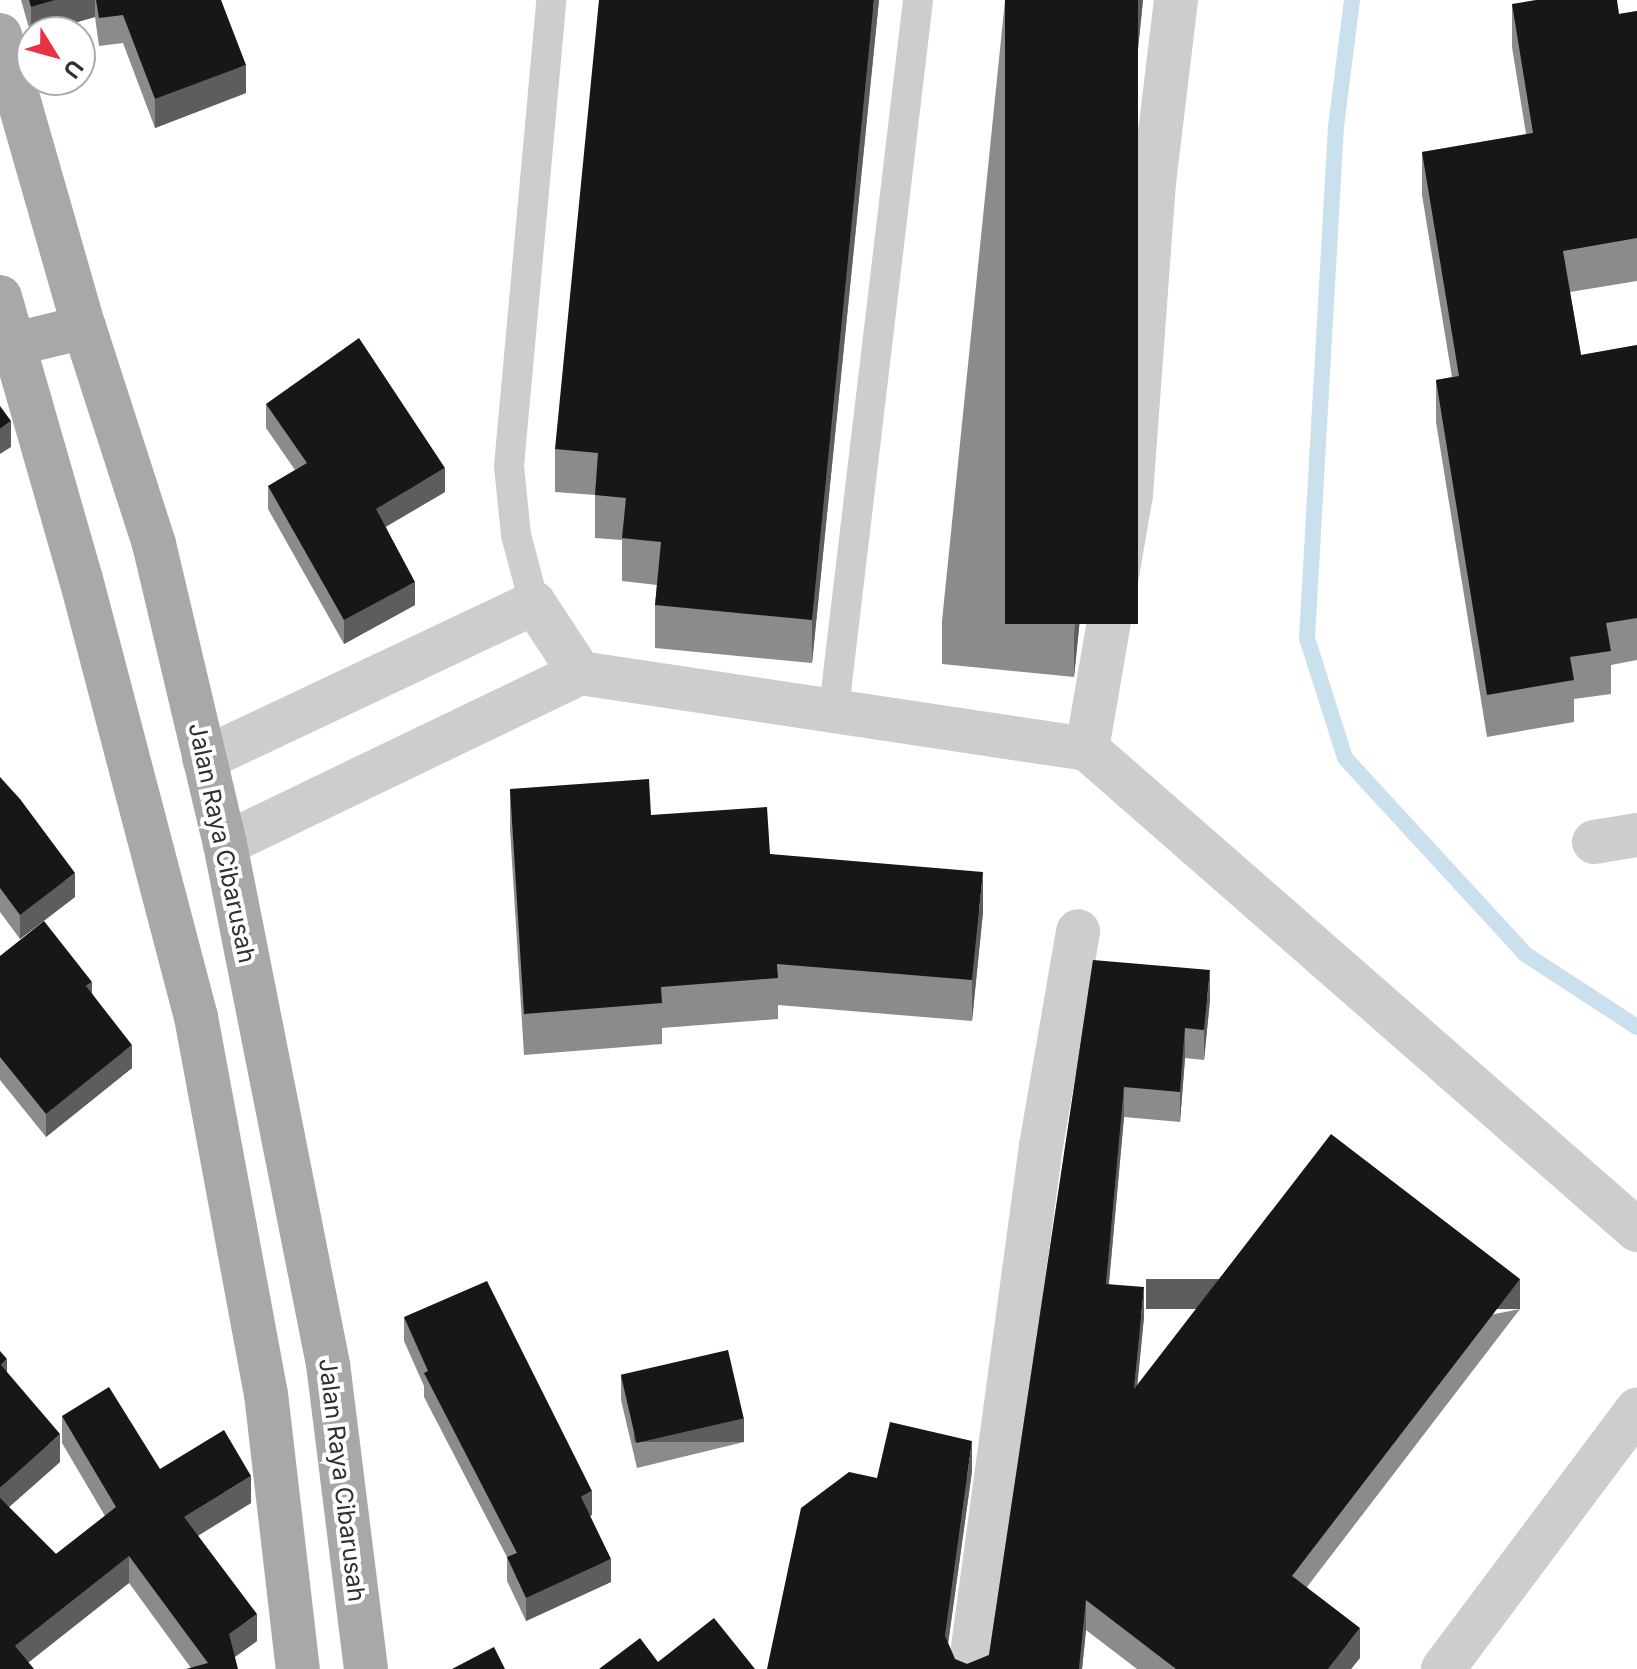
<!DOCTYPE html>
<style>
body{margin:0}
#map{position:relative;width:1637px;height:1669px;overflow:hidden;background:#fff;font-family:Inter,sans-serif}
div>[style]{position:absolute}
.stream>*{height:16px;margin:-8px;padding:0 8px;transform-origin:8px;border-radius:8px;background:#cbe0ed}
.service>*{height:30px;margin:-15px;padding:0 15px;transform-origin:15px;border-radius:15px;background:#cdcdcd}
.minor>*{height:44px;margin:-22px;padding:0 22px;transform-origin:22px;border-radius:22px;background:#cdcdcd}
.primary>*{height:44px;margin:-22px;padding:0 22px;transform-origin:22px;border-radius:22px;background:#a8a8a8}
.wall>*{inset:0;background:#8b8b8b}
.shaded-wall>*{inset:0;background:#5d5d5d;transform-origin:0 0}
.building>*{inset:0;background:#171717;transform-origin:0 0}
span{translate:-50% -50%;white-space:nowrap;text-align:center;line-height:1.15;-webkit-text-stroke:8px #fff;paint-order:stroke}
.street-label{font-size:24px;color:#303030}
.north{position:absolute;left:16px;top:16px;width:80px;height:80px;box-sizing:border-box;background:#fff;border:2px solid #acacac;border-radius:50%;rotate:127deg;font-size:22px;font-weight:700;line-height:32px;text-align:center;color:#303030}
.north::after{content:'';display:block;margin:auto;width:28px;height:36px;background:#e73343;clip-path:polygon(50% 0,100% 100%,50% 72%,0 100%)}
</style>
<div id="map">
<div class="stream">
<i style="left:1352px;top:0;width:127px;rotate:97.2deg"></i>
<i style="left:1336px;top:126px;width:513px;rotate:93.24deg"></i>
<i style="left:1307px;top:638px;width:126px;rotate:72.4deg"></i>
<i style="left:1345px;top:758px;width:266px;rotate:47.4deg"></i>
<i style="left:1525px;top:954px;width:134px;rotate:33.1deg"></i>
</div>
<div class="service">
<i style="left:534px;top:603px;width:70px;rotate:-104.8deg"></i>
<i style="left:516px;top:535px;width:69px;rotate:-95.8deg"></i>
<i style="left:509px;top:466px;width:468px;rotate:-84.8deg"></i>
<i style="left:834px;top:708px;width:713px;rotate:-83.23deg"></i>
</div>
<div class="minor">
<i style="left:1087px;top:749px;width:258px;rotate:-80.2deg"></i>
<i style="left:1131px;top:495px;width:314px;rotate:-85.8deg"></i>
<i style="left:1154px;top:182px;width:183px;rotate:-83.1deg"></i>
<i style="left:204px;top:759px;width:365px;rotate:-25.3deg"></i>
<i style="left:534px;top:603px;width:84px;rotate:56.7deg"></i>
<i style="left:1594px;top:842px;width:44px;rotate:-9.2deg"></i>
<i style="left:225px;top:844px;width:394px;rotate:-25.7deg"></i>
<i style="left:580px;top:673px;width:513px;rotate:8.53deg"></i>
<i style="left:1087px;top:749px;width:731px;rotate:41.17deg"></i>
<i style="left:970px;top:1669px;width:528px;rotate:-82.27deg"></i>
<i style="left:1041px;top:1146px;width:218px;rotate:-80.2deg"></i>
<i style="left:1443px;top:1669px;width:324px;rotate:-53.2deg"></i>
</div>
<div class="primary">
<i style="left:0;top:35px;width:304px;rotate:74deg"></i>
<i style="left:84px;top:327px;width:228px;rotate:72.1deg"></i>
<i style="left:154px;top:544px;width:308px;rotate:76.7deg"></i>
<i style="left:225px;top:844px;width:530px;rotate:78.8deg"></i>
<i style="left:328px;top:1364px;width:307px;rotate:82.9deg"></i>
<i style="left:0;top:297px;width:293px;rotate:74deg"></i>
<i style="left:81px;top:579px;width:453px;rotate:75.3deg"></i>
<i style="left:196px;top:1017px;width:383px;rotate:79.5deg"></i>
<i style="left:266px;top:1394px;width:277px;rotate:83.4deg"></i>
<i style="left:15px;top:344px;width:71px;rotate:-13.8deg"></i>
</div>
<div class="wall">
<i style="clip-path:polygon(21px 0,221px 0,246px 93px,155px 128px,123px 43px,99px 46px,95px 17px,31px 35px)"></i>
<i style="clip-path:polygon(879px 0,812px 663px,655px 648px,655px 605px,657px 585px,622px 581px,622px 540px,595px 538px,595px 495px,555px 492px,555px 449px)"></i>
<i style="clip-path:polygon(1005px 0,1143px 0,1074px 677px,942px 664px,942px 621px)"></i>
<i style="clip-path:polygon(1512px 4px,1619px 14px,1637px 11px,1637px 281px,1570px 292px,1581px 355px,1637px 345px,1637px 660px,1611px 665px,1611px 694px,1574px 699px,1574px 722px,1487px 737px,1436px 422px,1436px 380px,1452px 377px,1422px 195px,1422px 152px,1526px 134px,1512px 47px)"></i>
<i style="clip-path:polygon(266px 404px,445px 492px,386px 527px,415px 605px,344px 644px,268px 509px,268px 486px,295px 470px,266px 428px)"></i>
<i style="clip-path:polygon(0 777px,75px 897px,20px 939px,0 912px)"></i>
<i style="clip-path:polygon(510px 789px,651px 815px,770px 854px,983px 912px,972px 1021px,778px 1005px,778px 1019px,662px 1028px,662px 1044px,524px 1055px,510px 830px)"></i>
<i style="clip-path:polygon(0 956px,92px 993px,132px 1068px,46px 1137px,0 1080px)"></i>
<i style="clip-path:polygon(1093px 960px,1210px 1000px,1204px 1060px,1185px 1058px,1180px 1122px,1124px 1117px,1109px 1284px,1144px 1317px,1137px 1385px,1520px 1309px,1307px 1587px,1360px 1658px,1351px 1669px,1137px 1669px,1086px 1630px,1082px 1669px,767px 1669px,972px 1471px,948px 1643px,955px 1659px,967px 1664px,989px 1655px)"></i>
<i style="clip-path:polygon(404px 1317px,592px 1515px,590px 1516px,611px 1582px,526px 1621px,507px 1581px,507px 1557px,424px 1397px,424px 1386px,404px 1341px)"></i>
<i style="clip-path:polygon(7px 1372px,60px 1462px,9px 1507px,56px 1554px,105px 1516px,62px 1443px,62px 1416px,160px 1469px,251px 1503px,198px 1536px,257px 1641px,235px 1657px,191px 1668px,129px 1583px,29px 1662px,0 1669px)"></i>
<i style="clip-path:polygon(621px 1376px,744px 1442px,637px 1468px,621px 1400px)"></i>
</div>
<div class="shaded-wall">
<i style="clip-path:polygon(55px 0,95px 0,95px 17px,42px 32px,32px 32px,32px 35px,31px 35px,31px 7px)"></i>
<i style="clip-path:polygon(874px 0,879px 0,812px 663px,812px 620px)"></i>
<i style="clip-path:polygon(1138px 0,1143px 0,1074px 677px,1074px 634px)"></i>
<i style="clip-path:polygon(246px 65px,246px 93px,155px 128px,155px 99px)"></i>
<i style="clip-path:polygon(11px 421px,11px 447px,0 454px,0 429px)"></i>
<i style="clip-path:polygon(445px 468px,445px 492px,376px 532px,376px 509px)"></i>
<i style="clip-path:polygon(415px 582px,415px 605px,344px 644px,344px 620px)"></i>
<i style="clip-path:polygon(983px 872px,983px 912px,972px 1021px,972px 980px)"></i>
<i style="clip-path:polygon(75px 873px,75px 897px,20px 939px,20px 915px)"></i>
<i style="clip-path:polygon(1210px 970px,1210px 1000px,1204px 1060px,1204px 1030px)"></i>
<i style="clip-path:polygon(92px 982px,92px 1005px,86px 986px)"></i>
<i style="clip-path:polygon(1185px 1028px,1185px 1058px,1180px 1122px,1180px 1092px)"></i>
<i style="clip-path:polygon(132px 1045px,132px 1068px,46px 1137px,46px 1114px)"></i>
<i style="clip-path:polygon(1124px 1087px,1124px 1117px,1106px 1314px,1106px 1284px)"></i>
<i style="left:1520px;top:1279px;width:30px;height:374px;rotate:90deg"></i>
<i style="clip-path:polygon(1144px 1287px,1144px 1317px,1134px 1419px,1134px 1389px)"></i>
<i style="clip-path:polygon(7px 1359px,7px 1387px,1px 1365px)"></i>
<i style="left:744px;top:1418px;width:24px;height:110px;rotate:90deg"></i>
<i style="clip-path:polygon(60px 1434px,60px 1462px,0 1515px,0 1488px)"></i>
<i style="clip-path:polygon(972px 1441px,972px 1471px,945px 1666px,945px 1636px)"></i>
<i style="clip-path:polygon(251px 1476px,251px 1503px,184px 1544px,184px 1517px)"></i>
<i style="clip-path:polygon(592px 1491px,592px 1515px,581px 1520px,581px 1497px)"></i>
<i style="clip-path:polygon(129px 1556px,129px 1583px,20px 1669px,15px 1646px)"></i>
<i style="clip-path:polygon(611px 1559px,611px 1582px,526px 1621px,526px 1598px)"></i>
<i style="clip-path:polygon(1086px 1600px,1086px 1630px,1082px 1669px,1079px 1669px)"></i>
<i style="clip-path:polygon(257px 1614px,257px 1641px,229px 1661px,229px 1634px)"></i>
<i style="clip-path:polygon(1360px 1628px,1360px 1658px,1351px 1669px,1328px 1669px)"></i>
</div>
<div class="building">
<i style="clip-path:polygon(29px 0,55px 0,31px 7px)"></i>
<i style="clip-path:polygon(96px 0,221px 0,246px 65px,155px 99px,123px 15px,99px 18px)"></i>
<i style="clip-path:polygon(599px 0,874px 0,812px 620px,655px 605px,661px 542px,622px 538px,626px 498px,595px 495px,598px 453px,555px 449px)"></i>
<i style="left:1005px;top:0;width:133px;height:624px"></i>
<i style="clip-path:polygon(1536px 0,1617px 0,1619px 14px,1637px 11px,1637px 238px,1563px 251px,1581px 355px,1637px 345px,1637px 618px,1606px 623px,1611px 651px,1570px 657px,1574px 680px,1487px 695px,1436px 380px,1459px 376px,1422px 152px,1533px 133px,1512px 4px)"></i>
<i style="clip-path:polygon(359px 338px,445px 468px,376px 509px,415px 582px,344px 620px,268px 486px,307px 463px,266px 404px)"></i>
<i style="clip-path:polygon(0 406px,11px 421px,0 429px)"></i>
<i style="clip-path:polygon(0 777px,20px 799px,75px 873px,20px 915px,0 888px)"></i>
<i style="clip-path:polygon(649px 779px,651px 815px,767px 807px,770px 854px,983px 872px,972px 980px,777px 964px,778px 978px,661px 987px,662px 1003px,524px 1014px,510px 789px)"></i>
<i style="clip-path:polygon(44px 921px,92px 982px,86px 986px,132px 1045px,46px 1114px,0 1057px,0 956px)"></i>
<i style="clip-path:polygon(1093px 960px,1210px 970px,1204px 1030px,1185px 1028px,1180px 1092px,1124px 1087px,1106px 1284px,1144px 1287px,1134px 1389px,1331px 1134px,1520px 1279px,1292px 1576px,1360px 1628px,1328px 1669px,1176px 1669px,1086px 1600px,1079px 1669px,767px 1669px,801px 1508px,849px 1472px,877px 1478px,890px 1422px,972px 1441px,945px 1636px,955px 1659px,967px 1664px,989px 1655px)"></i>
<i style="clip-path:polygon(487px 1281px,592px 1491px,581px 1497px,611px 1559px,526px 1598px,507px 1557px,517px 1553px,424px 1373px,428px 1371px,404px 1317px)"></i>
<i style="left:728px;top:1350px;width:70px;height:110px;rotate:77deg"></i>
<i style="clip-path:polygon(0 1351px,7px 1359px,1px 1365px,60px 1434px,0 1488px)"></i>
<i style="clip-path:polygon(109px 1387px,160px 1469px,224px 1430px,251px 1476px,184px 1517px,257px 1614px,229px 1634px,238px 1669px,186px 1669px,208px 1663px,129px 1556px,15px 1646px,34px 1669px,0 1669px,0 1498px,56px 1554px,116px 1507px,62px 1416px)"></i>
<i style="clip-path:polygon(714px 1618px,755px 1669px,599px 1669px,640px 1638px,658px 1662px)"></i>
<i style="clip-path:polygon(494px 1647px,505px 1669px,452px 1669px)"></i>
</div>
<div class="street-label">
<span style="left:222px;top:843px;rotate:78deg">Jalan Raya Cibarusah</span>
<span style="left:342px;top:1480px;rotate:83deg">Jalan Raya Cibarusah</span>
</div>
<div class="north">U</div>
</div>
